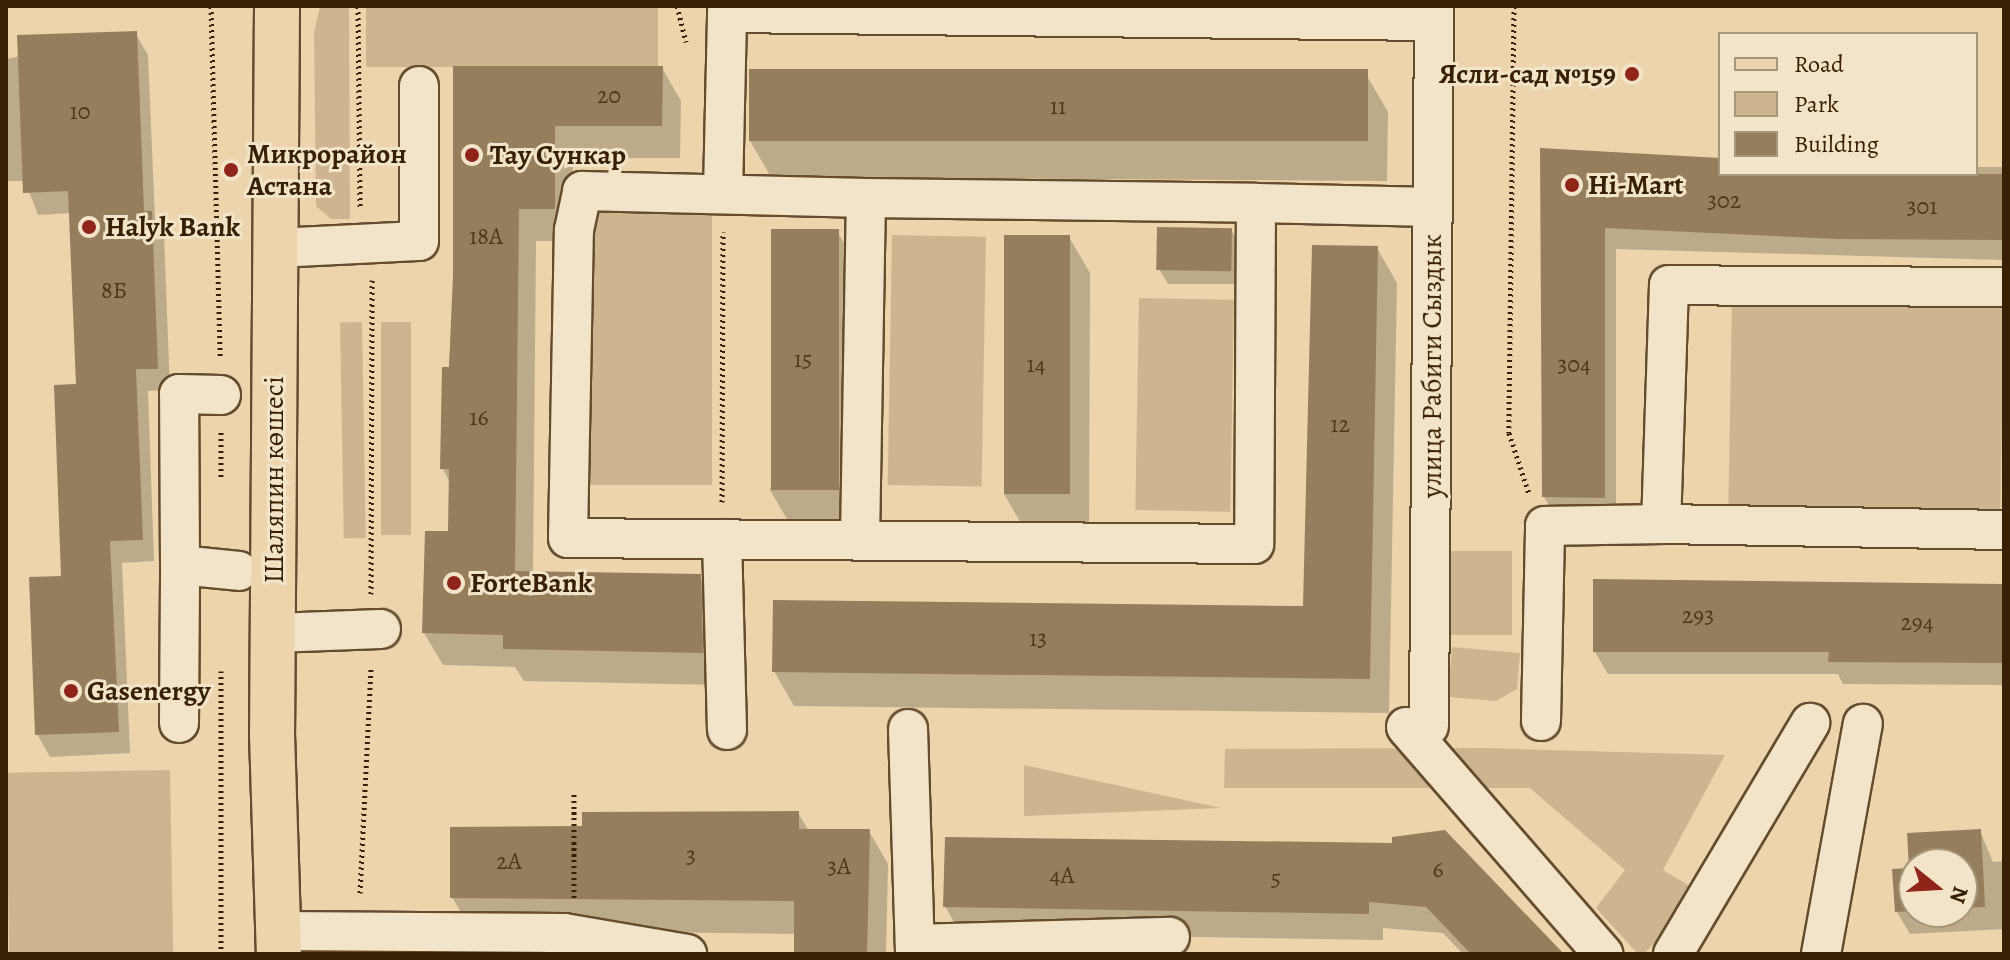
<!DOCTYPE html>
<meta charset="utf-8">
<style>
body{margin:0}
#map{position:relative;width:2010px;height:960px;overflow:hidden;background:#ecd5ac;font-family:Alegreya,serif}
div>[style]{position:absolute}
.green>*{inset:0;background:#cdb68f;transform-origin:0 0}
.shadow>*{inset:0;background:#0003}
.building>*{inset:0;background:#957e5b;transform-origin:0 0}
.path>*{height:5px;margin-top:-2.5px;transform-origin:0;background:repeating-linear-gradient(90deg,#372003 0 2px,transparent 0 6px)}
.roads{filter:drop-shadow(2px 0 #644d2d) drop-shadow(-2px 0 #644d2d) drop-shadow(0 2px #644d2d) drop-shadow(0 -2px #644d2d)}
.minor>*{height:38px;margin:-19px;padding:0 19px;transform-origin:19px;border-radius:19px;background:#f3e4c9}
.major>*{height:44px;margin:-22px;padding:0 22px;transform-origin:22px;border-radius:22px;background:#ecd5ac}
.dots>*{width:22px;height:22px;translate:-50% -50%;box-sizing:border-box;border:4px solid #f3e4c9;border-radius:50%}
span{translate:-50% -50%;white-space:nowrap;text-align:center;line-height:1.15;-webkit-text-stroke:6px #f3e4c9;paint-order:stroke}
.number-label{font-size:24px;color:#4e3819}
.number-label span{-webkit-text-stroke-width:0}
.poi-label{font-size:28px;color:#372003;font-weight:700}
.right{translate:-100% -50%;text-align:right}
.left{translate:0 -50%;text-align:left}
.street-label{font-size:28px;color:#372003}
.frame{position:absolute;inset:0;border:8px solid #372003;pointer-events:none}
.legend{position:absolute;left:1718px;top:32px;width:260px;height:144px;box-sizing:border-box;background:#f3e4c9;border:2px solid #a8967a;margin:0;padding:10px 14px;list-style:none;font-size:24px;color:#372003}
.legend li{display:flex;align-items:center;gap:16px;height:40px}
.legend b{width:40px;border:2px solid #a8967a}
.north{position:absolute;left:1898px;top:848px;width:80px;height:80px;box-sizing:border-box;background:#f3e4c9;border:2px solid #a8967a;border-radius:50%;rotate:108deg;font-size:22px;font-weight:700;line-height:32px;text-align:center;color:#372003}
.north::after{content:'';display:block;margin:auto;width:28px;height:36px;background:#8f2418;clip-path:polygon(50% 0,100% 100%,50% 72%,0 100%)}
</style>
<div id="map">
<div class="green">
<i style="clip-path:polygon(320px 6px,349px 6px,350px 219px,331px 219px,316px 206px,314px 33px)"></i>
<i style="left:366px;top:6px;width:292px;height:61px"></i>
<i style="left:590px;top:197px;width:122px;height:288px"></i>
<i style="left:892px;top:235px;width:94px;height:250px;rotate:1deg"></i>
<i style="left:1139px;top:298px;width:95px;height:212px;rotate:1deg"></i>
<i style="left:1732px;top:299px;width:272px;height:208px;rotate:1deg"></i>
<i style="left:362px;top:322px;width:216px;height:22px;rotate:89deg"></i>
<i style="left:381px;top:322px;width:30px;height:213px"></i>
<i style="left:1450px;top:551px;width:62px;height:84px"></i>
<i style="clip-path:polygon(1452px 647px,1520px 653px,1517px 689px,1496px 701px,1448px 697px)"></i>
<i style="clip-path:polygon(1484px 748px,1725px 755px,1663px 870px,1700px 892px,1644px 954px,1638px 954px,1596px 908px,1625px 870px,1530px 788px,1224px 788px,1225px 749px)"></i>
<i style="clip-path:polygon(1024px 765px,1221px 808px,1024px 816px)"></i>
<i style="left:170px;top:770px;width:184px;height:164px;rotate:89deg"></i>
</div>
<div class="shadow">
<i style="clip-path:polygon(135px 33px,148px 55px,155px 219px,164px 235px,170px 390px,148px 391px,154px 561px,122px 563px,130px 753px,50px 757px,37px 734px,63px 578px,78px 386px,71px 213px,38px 215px,25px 181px,6px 181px,6px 59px)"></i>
<i style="clip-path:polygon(455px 68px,662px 68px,681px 101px,680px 158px,573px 158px,572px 241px,536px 241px,533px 573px,700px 576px,719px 609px,721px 685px,524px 681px,515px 667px,443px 665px,424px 633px,450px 533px,451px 484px,442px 468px,455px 275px)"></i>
<i style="clip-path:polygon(1367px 76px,1388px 112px,1387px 181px,771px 177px,750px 141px)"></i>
<i style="clip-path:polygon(1542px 150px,1720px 159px,1720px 174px,1976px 174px,1976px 167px,2004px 167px,2004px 260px,1616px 249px,1616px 519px,1557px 519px,1544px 497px)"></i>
<i style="clip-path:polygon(1231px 230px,1240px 245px,1239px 284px,1168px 284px,1159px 269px)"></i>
<i style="clip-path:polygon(837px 231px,858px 267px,855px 526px,791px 526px,770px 490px)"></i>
<i style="clip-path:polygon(1069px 237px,1090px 273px,1089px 530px,1025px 530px,1004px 494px)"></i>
<i style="clip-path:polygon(1377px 248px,1397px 283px,1389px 713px,794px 706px,774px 671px,1305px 608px)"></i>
<i style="clip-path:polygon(2004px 586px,2004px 685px,1843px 684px,1838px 674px,1608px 674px,1595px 652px)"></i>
<i style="clip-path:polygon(798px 813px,809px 831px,869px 831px,888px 864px,886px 954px,796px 954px,796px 934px,471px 930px,452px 897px,584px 828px)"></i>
<i style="clip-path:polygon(evenodd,1980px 831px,1993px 862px,2004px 861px,2004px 929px,1910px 934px,1897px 912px,1911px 870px,1910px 835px,1980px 831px,1914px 864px,1962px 864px,1962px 912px,1914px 912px,1914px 864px)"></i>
<i style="clip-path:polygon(1394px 845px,1561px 954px,1463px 954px,1443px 933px,1383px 928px,1383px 940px,960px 933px,945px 906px)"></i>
</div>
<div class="building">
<i style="clip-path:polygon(137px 31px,144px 211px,152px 211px,158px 369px,136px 369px,143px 540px,110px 541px,119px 732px,35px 735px,29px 577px,61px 576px,54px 385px,76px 384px,68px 191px,23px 193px,17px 35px)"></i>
<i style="clip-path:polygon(453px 66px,663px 66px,662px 126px,555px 126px,555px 209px,519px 209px,515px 571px,701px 574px,703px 653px,503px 649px,503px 635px,422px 633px,425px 531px,448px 531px,449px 469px,440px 469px,442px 367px,449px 367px,453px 275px)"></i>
<i style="left:749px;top:69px;width:619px;height:72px"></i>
<i style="clip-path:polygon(1540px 148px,1720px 158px,1720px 174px,2004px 174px,2004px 240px,1839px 239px,1605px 228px,1605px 498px,1542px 497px)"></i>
<i style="left:1157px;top:227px;width:75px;height:43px;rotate:1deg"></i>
<i style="left:771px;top:229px;width:68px;height:261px"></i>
<i style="left:1004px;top:235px;width:66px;height:259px"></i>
<i style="clip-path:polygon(1312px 245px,1378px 246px,1370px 679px,772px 672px,773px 600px,1303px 606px)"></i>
<i style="clip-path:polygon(1593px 579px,2004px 584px,2004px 663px,1828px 662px,1829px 652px,1593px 652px)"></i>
<i style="clip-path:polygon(799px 811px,799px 829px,870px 829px,867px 954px,794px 954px,794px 901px,450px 898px,450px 827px,582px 826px,582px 812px)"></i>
<i style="clip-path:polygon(1981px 829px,1985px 907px,1962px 908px,1962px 864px,1914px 864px,1914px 911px,1895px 912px,1892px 869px,1909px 868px,1907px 833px)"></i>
<i style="clip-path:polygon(1445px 830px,1564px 954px,1471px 954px,1426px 907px,1369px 902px,1369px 914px,943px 907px,945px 837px,1392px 843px,1392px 837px)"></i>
</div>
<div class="path">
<i style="left:211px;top:6px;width:351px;rotate:88.5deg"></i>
<i style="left:358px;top:6px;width:202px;rotate:89.4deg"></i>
<i style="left:677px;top:6px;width:37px;rotate:76deg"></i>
<i style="left:1514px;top:6px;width:427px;rotate:90.7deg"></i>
<i style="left:1509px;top:433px;width:64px;rotate:71.8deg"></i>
<i style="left:221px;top:477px;width:46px;rotate:-90deg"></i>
<i style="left:722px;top:502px;width:270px;rotate:-89.8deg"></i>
<i style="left:371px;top:594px;width:314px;rotate:-89.8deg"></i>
<i style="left:221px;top:671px;width:283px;rotate:90deg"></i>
<i style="left:574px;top:794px;width:104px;rotate:90deg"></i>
<i style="left:360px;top:893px;width:225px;rotate:-87.2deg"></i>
</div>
<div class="roads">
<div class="minor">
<i style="left:723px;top:193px;width:180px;rotate:-88.7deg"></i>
<i style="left:727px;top:13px;width:707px;rotate:0.65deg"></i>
<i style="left:1256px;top:203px;width:341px;rotate:90.3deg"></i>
<i style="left:1254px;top:544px;width:686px;rotate:-179.5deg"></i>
<i style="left:568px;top:538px;width:308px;rotate:-88.9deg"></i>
<i style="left:574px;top:230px;width:40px;rotate:-78deg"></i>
<i style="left:582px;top:191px;width:284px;rotate:1.4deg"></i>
<i style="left:866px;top:198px;width:390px;rotate:0.7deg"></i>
<i style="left:1256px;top:203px;width:177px;rotate:1.3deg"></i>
<i style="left:275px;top:248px;width:144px;rotate:-2.8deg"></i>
<i style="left:419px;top:241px;width:155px;rotate:-90deg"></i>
<i style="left:2004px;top:287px;width:335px;rotate:-179.7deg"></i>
<i style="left:1669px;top:285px;width:239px;rotate:91.9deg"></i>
<i style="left:1661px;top:524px;width:343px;rotate:1deg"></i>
<i style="left:722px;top:539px;width:191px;rotate:88.5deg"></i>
<i style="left:860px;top:540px;width:342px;rotate:-89deg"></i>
<i style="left:180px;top:565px;width:171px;rotate:-90.3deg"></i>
<i style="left:179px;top:394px;width:42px;rotate:1.4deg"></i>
<i style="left:273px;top:633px;width:108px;rotate:-2.1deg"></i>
<i style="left:1541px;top:721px;width:195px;rotate:-88.8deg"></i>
<i style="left:1545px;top:526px;width:116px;rotate:-1deg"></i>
<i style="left:179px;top:723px;width:158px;rotate:-89.6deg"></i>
<i style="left:180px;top:565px;width:59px;rotate:5.8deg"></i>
<i style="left:1429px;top:726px;width:720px;rotate:-89.6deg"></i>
<i style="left:1406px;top:727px;width:301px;rotate:49deg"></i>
<i style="left:908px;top:729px;width:225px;rotate:88.2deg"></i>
<i style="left:278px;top:931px;width:286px;rotate:0.4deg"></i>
<i style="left:564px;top:933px;width:21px;rotate:90deg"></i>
<i style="left:564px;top:933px;width:125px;rotate:9.7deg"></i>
<i style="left:915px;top:944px;width:255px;rotate:-1.6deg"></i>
<i style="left:1673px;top:954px;width:269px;rotate:-59.3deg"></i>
<i style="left:1821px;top:954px;width:234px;rotate:-79.7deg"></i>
</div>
<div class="major">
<i style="left:277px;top:6px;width:728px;rotate:90.39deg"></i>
<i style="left:272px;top:734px;width:220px;rotate:88.2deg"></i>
</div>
</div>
<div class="dots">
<i style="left:1632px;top:74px;background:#8f2418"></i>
<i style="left:472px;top:155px;background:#8f2418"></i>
<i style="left:231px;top:170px;background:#8f2418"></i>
<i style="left:1572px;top:185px;background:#8f2418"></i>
<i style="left:89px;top:227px;background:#8f2418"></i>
<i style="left:454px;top:583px;background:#8f2418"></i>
<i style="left:71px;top:691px;background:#8f2418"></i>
</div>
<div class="number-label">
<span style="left:609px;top:96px">20</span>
<span style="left:1058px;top:107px">11</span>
<span style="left:80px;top:112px">10</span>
<span style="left:1724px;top:201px">302</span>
<span style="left:1922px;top:207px">301</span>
<span style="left:486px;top:237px">18А</span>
<span style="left:114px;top:291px">8Б</span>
<span style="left:803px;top:360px">15</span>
<span style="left:1036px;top:365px">14</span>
<span style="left:1574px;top:365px">304</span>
<span style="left:479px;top:418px">16</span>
<span style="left:1340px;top:425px">12</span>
<span style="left:1698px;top:616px">293</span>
<span style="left:1917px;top:623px">294</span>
<span style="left:1038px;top:639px">13</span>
<span style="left:691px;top:856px">3</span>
<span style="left:509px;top:862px">2А</span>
<span style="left:839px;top:867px">3А</span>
<span style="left:1438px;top:870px">6</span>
<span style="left:1062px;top:876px">4А</span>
<span style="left:1276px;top:879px">5</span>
</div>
<div class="poi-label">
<span class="right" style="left:1616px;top:74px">Ясли-сад №159</span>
<span class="left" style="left:247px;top:170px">Микрорайон<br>Астана</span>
<span class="left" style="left:490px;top:155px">Тау Сункар</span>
<span class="left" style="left:1588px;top:185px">Hi-Mart</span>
<span class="left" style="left:105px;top:227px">Halyk Bank</span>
<span class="left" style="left:470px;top:583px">ForteBank</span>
<span class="left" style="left:87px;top:691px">Gasenergy</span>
</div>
<div class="street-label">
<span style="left:1432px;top:366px;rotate:-90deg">улица Рабиги Сыздык</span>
<span style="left:274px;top:480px;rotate:-90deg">Шаляпин көшесі</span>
</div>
<div class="frame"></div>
<ul class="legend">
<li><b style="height:10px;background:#ecd5ac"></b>Road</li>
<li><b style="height:22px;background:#cdb68f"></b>Park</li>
<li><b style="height:22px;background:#957e5b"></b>Building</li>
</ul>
<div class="north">N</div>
</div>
